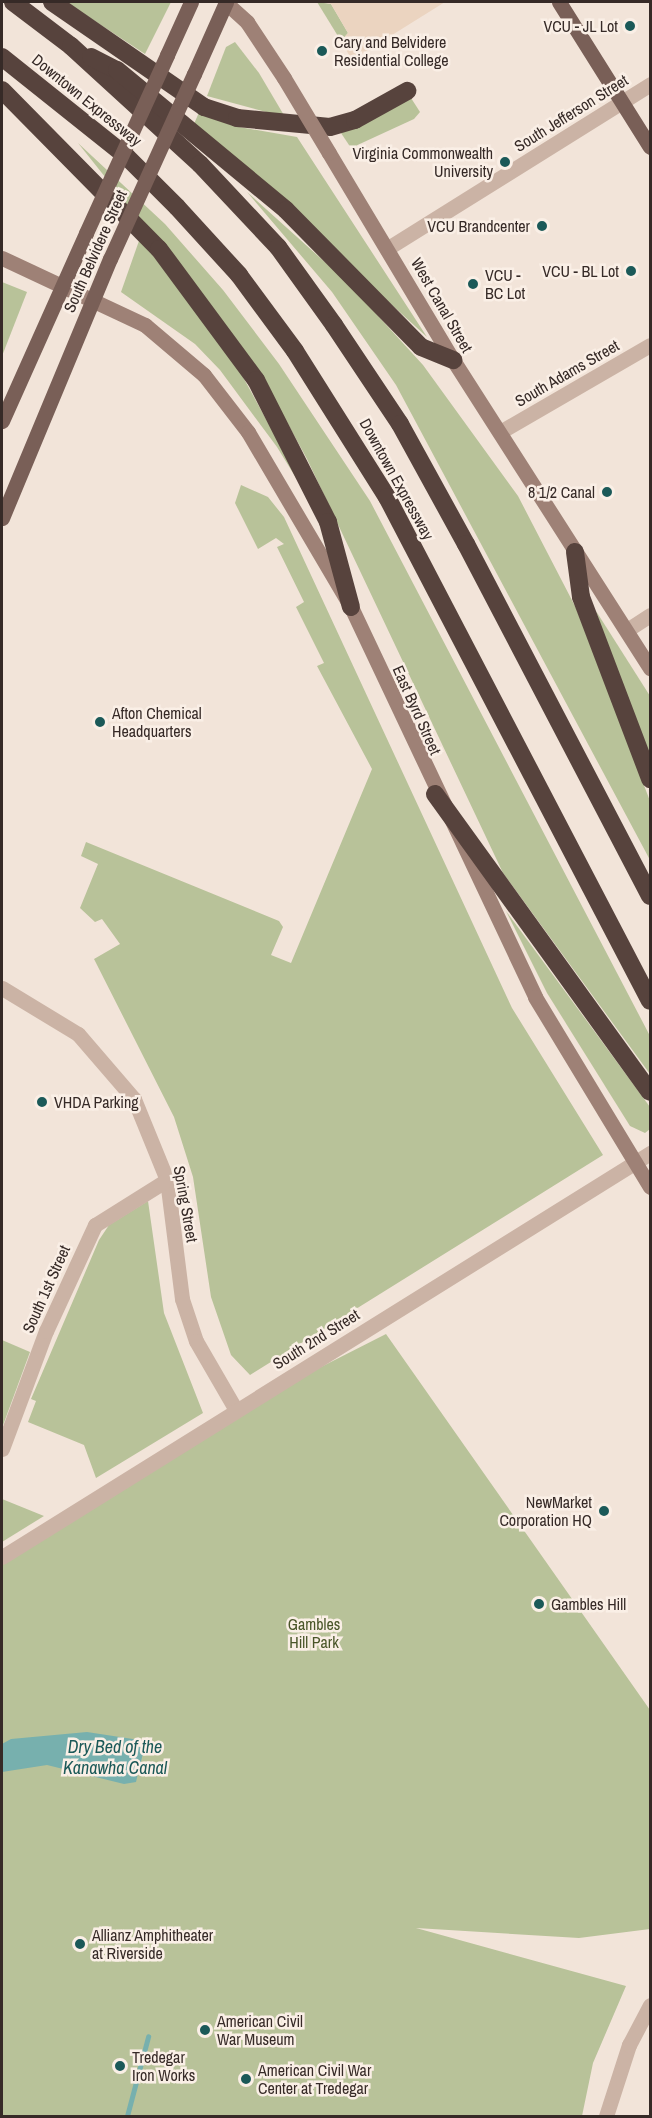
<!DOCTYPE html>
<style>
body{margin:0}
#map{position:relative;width:652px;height:2118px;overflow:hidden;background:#f2e4d9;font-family:"Archivo Narrow",sans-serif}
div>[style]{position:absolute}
.green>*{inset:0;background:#b8c299}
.plaza>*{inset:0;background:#ebd4c0}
.water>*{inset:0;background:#77b0ae}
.stream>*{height:4.5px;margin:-2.25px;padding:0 2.25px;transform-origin:2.25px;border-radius:2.25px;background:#77b0ae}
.minor>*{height:15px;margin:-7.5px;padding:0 7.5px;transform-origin:7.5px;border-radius:7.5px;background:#cbb3a5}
.tertiary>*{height:15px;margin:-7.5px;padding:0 7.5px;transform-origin:7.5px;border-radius:7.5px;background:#cbb3a5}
.secondary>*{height:15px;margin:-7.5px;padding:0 7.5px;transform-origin:7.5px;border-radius:7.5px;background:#9e8176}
.primary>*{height:15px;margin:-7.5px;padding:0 7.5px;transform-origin:7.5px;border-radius:7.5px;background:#795f57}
.motorway>*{height:18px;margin:-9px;padding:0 9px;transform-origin:9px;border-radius:9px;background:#57433d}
.secondary-bridge>*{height:15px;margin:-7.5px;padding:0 7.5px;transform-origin:7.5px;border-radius:7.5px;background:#9e8176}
.primary-bridge>*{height:15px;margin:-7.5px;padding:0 7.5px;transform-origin:7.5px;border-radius:7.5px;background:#795f57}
.dots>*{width:16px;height:16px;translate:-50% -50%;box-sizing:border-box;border:3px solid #faefe6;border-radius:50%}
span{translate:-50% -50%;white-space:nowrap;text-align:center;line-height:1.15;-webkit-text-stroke:5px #faefe6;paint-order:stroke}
.poi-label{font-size:16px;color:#362a27}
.right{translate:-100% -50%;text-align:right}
.left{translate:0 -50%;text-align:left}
.street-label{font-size:16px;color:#362a27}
.park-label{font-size:16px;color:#495529}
.water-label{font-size:18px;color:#1b5958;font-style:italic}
.frame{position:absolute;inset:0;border:3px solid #362a27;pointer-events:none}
</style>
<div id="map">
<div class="green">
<i style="clip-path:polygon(66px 2px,171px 2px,145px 54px)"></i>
<i style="clip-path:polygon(317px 2px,331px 4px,348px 33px,341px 41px)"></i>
<i style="clip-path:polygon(235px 42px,259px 73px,285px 117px,207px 96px,226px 47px)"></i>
<i style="clip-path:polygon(411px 98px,420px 112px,414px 119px,351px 148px,341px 133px)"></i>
<i style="clip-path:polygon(200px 110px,239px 127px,297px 137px,427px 337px,194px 124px)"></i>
<i style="clip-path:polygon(78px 143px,165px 224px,223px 290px,279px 364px,370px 501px,650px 1036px,650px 1074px,503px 873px,307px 459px,258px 369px)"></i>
<i style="clip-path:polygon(247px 192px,347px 282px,423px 365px,518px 496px,576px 608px,650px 801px,650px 860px,396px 385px,332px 292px)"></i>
<i style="clip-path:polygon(140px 238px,238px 368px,317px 512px,277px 447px,220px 370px,195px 344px,121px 292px)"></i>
<i style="clip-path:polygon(2px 282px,27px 292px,2px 356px)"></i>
<i style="clip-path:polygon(241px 485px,268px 497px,284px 517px,512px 1008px,603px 1155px,250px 1375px,231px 1355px,211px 1297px,193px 1177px,174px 1117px,94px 959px,120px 944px,102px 919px,95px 922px,80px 908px,98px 864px,81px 856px,86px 842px,279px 921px,283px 927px,271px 955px,291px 963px,372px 769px,317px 666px,324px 663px,296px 607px,304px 602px,277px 547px,284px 544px,276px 538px,258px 549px,235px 503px)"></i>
<i style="clip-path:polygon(596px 611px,650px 696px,650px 758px,626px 701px)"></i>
<i style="clip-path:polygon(506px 911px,650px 1107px,650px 1129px,645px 1133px,630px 1126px,547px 993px)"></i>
<i style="clip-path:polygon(148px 1201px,164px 1313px,203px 1413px,96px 1478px,84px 1445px,28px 1422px,36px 1401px,31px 1399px,99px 1240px,109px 1225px)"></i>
<i style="clip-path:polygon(386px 1334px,650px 1710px,650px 1929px,579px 1938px,416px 1928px,626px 1986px,593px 2063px,582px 2116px,2px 2116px,2px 1557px,236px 1410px)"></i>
<i style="clip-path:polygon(2px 1340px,30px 1352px,2px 1428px)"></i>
<i style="clip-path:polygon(2px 1499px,44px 1516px,2px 1542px)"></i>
</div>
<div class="plaza">
<i style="clip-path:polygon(322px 2px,445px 2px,352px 60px,341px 41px,348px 33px,331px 4px)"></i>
</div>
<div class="water">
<i style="clip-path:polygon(87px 1732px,146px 1741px,136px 1782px,124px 1784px,47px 1765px,2px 1772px,2px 1744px,11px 1739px)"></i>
</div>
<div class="stream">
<i style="left:127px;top:2116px;width:82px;rotate:-75.1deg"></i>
</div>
<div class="minor">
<i style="left:388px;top:248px;width:309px;rotate:-32deg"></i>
<i style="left:500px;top:432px;width:173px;rotate:-30.1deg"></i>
<i style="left:627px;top:630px;width:27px;rotate:-33deg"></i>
<i style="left:2px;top:988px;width:89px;rotate:31.2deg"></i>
<i style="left:78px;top:1034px;width:86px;rotate:49.3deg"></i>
<i style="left:134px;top:1099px;width:87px;rotate:67.8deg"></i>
<i style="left:167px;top:1180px;width:120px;rotate:82.8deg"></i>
<i style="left:182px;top:1299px;width:44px;rotate:71.6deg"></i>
<i style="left:196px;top:1341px;width:80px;rotate:59.9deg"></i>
<i style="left:2px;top:1449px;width:126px;rotate:-69.6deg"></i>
<i style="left:46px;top:1331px;width:117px;rotate:-65.2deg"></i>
<i style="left:95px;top:1225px;width:85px;rotate:-32deg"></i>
</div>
<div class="tertiary">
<i style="left:2px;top:1557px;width:764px;rotate:-31.94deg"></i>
<i style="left:606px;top:2116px;width:75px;rotate:-72.1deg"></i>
<i style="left:629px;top:2045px;width:45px;rotate:-62.3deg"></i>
</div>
<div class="secondary">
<i style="left:225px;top:2px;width:30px;rotate:42deg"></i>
<i style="left:247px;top:22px;width:67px;rotate:56.5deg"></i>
<i style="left:329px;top:153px;width:241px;rotate:59.1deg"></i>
<i style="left:453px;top:360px;width:366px;rotate:57.4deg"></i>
<i style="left:2px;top:258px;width:158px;rotate:25.1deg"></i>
<i style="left:145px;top:325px;width:77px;rotate:40.3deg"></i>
<i style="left:204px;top:375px;width:72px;rotate:52.3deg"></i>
<i style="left:248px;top:432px;width:203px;rotate:59.5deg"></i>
<i style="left:351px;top:607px;width:431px;rotate:64.7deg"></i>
<i style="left:535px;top:997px;width:222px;rotate:58.8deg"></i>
</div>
<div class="primary">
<i style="left:559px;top:2px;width:171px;rotate:57.9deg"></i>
<i style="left:167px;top:55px;width:58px;rotate:-65.6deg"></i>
<i style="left:194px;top:74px;width:79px;rotate:-66deg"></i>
<i style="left:2px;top:421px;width:206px;rotate:-65.9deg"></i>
<i style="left:2px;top:518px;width:281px;rotate:-67.4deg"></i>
</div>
<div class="motorway">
<i style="left:13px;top:2px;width:73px;rotate:37.2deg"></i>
<i style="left:71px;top:46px;width:175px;rotate:42.5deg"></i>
<i style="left:200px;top:164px;width:114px;rotate:46.8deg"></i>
<i style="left:278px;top:247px;width:96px;rotate:54.3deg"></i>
<i style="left:334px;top:325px;width:119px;rotate:56.3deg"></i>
<i style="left:400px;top:424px;width:137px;rotate:61.2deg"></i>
<i style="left:466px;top:544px;width:397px;rotate:62.4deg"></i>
<i style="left:52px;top:2px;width:185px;rotate:34.6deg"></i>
<i style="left:204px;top:107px;width:35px;rotate:18deg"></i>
<i style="left:237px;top:118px;width:93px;rotate:5.5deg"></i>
<i style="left:330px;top:127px;width:26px;rotate:-16deg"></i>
<i style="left:355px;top:120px;width:60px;rotate:-29.1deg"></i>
<i style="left:2px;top:57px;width:159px;rotate:38.6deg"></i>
<i style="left:126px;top:156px;width:72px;rotate:45deg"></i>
<i style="left:177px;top:207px;width:92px;rotate:47.6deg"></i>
<i style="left:239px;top:275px;width:94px;rotate:53.6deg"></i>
<i style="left:295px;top:351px;width:173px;rotate:57.8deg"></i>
<i style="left:387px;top:497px;width:568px;rotate:62.44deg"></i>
<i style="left:91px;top:57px;width:29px;rotate:27deg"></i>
<i style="left:117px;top:70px;width:219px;rotate:39.6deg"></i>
<i style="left:286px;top:210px;width:192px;rotate:45.4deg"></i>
<i style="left:421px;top:347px;width:35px;rotate:22deg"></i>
<i style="left:2px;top:90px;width:223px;rotate:45.4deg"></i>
<i style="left:159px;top:249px;width:163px;rotate:53.5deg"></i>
<i style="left:256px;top:380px;width:159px;rotate:63.1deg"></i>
<i style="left:328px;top:522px;width:88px;rotate:74.9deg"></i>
<i style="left:575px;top:552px;width:45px;rotate:82.4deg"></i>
<i style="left:581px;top:597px;width:195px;rotate:69.2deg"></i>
<i style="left:435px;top:794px;width:367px;rotate:54.2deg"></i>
</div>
<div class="secondary-bridge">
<i style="left:284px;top:78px;width:87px;rotate:59deg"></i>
</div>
<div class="primary-bridge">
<i style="left:86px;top:233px;width:196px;rotate:-65.5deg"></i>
<i style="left:110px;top:259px;width:203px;rotate:-65.6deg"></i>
</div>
<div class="dots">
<i style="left:630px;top:26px;background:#1b5958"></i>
<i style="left:322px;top:51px;background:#1b5958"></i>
<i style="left:505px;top:162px;background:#1b5958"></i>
<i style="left:542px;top:226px;background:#1b5958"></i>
<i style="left:631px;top:271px;background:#1b5958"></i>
<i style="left:473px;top:284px;background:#1b5958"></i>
<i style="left:607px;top:492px;background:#1b5958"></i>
<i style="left:100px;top:722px;background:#1b5958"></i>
<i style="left:42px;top:1102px;background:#1b5958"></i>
<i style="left:604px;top:1511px;background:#1b5958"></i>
<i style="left:539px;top:1604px;background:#1b5958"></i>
<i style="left:80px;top:1944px;background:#1b5958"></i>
<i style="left:205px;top:2030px;background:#1b5958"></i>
<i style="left:120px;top:2066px;background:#1b5958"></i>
<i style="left:246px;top:2079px;background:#1b5958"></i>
</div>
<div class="poi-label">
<span class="right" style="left:618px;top:26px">VCU - JL Lot</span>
<span class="left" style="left:334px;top:51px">Cary and Belvidere<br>Residential College</span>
<span class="right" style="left:493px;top:162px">Virginia Commonwealth<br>University</span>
<span class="right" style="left:530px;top:226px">VCU Brandcenter</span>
<span class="right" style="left:619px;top:271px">VCU - BL Lot</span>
<span class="left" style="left:485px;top:284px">VCU -<br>BC Lot</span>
<span class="right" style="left:595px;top:492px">8 1/2 Canal</span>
<span class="left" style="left:112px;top:722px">Afton Chemical<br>Headquarters</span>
<span class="left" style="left:54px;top:1102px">VHDA Parking</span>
<span class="right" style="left:592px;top:1511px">NewMarket<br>Corporation HQ</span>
<span class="left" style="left:551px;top:1604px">Gambles Hill</span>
<span class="left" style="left:92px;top:1944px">Allianz Amphitheater<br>at Riverside</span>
<span class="left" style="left:217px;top:2030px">American Civil<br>War Museum</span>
<span class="left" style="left:132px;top:2066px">Tredegar<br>Iron Works</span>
<span class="left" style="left:258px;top:2079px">American Civil War<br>Center at Tredegar</span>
</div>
<div class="street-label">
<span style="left:87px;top:100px;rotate:39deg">Downtown Expressway</span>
<span style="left:571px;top:113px;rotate:-32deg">South Jefferson Street</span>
<span style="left:95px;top:251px;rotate:-66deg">South Belvidere Street</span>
<span style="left:442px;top:305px;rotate:60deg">West Canal Street</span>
<span style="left:567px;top:373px;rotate:-30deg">South Adams Street</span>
<span style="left:397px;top:479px;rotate:61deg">Downtown Expressway</span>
<span style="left:417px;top:710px;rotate:66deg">East Byrd Street</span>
<span style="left:186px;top:1204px;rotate:80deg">Spring Street</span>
<span style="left:46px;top:1289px;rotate:-66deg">South 1st Street</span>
<span style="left:316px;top:1339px;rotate:-32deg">South 2nd Street</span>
</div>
<div class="park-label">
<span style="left:314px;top:1633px">Gambles<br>Hill Park</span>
</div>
<div class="water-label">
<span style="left:115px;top:1758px">Dry Bed of the<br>Kanawha Canal</span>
</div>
<div class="frame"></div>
</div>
